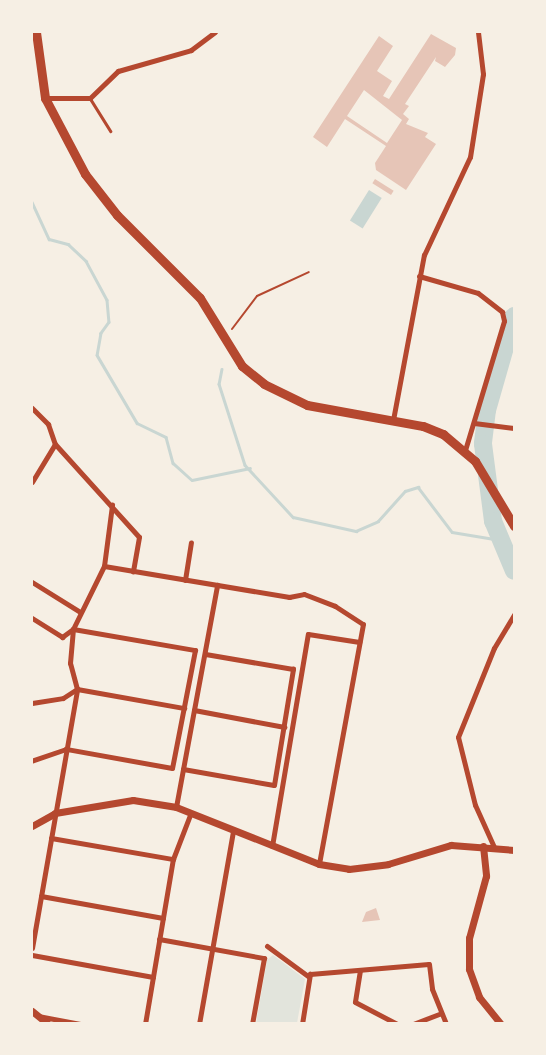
<!DOCTYPE html>
<style>
body{margin:0}
#map{position:relative;width:546px;height:1055px;overflow:hidden;background:#f6efe4;font-family:Montserrat,sans-serif}
div>[style]{position:absolute}
.green>*{inset:0;background:#e2e4dc}
.water>*{inset:0;background:#c9d6d2;transform-origin:0 0}
.stream>*{height:2.5px;margin:-1.25px;padding:0 1.25px;transform-origin:1.25px;border-radius:1.25px;background:#c9d6d2}
.river>*{height:18px;margin:-9px;padding:0 9px;transform-origin:9px;border-radius:9px;background:#c9d6d2}
.building>*{inset:0;background:#e6c5b7;transform-origin:0 0}
.path>*{height:2px;margin:-1px;padding:0 1px;transform-origin:1px;border-radius:1px;background:#b5482f}
.service>*{height:2.5px;margin:-1.25px;padding:0 1.25px;transform-origin:1.25px;border-radius:1.25px;background:#b5482f}
.minor>*{height:5px;margin:-2.5px;padding:0 2.5px;transform-origin:2.5px;border-radius:2.5px;background:#b5482f}
.tertiary>*{height:7px;margin:-3.5px;padding:0 3.5px;transform-origin:3.5px;border-radius:3.5px;background:#b5482f}
.primary>*{height:9px;margin:-4.5px;padding:0 4.5px;transform-origin:4.5px;border-radius:4.5px;background:#b5482f}
span{translate:-50% -50%;white-space:nowrap;text-align:center;line-height:1.15;-webkit-text-stroke:5px #f6efe4;paint-order:stroke}
.frame{position:absolute;inset:0;border:33px solid #f6efe4;pointer-events:none}
</style>
<div id="map">
<div class="green">
<i style="clip-path:polygon(273px 955px,305px 979px,297px 1023px,256px 1023px,267px 960px)"></i>
</div>
<div class="water">
<i style="left:369px;top:190px;width:15px;height:36px;rotate:32deg"></i>
</div>
<div class="stream">
<i style="left:32px;top:202px;width:41px;rotate:65.3deg"></i>
<i style="left:49px;top:239px;width:20px;rotate:15deg"></i>
<i style="left:68px;top:244px;width:25px;rotate:43deg"></i>
<i style="left:86px;top:261px;width:44px;rotate:61.7deg"></i>
<i style="left:107px;top:300px;width:22px;rotate:85deg"></i>
<i style="left:109px;top:322px;width:14px;rotate:126deg"></i>
<i style="left:101px;top:333px;width:22px;rotate:100deg"></i>
<i style="left:97px;top:355px;width:79px;rotate:59.5deg"></i>
<i style="left:137px;top:423px;width:32px;rotate:26deg"></i>
<i style="left:166px;top:437px;width:27px;rotate:75deg"></i>
<i style="left:173px;top:463px;width:25px;rotate:42deg"></i>
<i style="left:192px;top:480px;width:59px;rotate:-11.7deg"></i>
<i style="left:222px;top:369px;width:15px;rotate:101deg"></i>
<i style="left:219px;top:384px;width:85px;rotate:72.2deg"></i>
<i style="left:245px;top:465px;width:71px;rotate:47.3deg"></i>
<i style="left:293px;top:517px;width:65px;rotate:12.5deg"></i>
<i style="left:356px;top:531px;width:24px;rotate:-24deg"></i>
<i style="left:378px;top:521px;width:40px;rotate:-48deg"></i>
<i style="left:405px;top:491px;width:14px;rotate:-17deg"></i>
<i style="left:418px;top:487px;width:56px;rotate:52.9deg"></i>
<i style="left:452px;top:532px;width:50px;rotate:9.3deg"></i>
</div>
<div class="river">
<i style="left:514px;top:316px;width:98px;rotate:106deg"></i>
<i style="left:487px;top:410px;width:34px;rotate:97deg"></i>
<i style="left:483px;top:444px;width:78px;rotate:82.6deg"></i>
<i style="left:493px;top:521px;width:54px;rotate:67.2deg"></i>
</div>
<div class="building">
<i style="clip-path:polygon(evenodd,431px 34px,456px 48px,455px 55px,445px 67px,435px 61px,436px 57px,405px 104px,409px 106px,403px 114px,409px 119px,406px 124px,428px 133px,425px 137px,436px 144px,406px 190px,376px 170px,375px 163px,386px 146px,345px 119px,327px 147px,313px 137px,379px 36px,393px 46px,377px 71px,392px 81px,383px 96px,389px 99px,431px 34px,364px 90px,402px 120px,387px 143px,347px 116px,364px 90px)"></i>
<i style="left:375px;top:179px;width:22px;height:5px;rotate:32deg"></i>
<i style="clip-path:polygon(376px 908px,380px 920px,362px 922px,366px 912px)"></i>
</div>
<div class="path">
<i style="left:232px;top:329px;width:41px;rotate:-52.9deg"></i>
<i style="left:257px;top:296px;width:57px;rotate:-24.8deg"></i>
</div>
<div class="service">
<i style="left:90px;top:98px;width:39px;rotate:58deg"></i>
</div>
<div class="minor">
<i style="left:45px;top:98px;width:45px"></i>
<i style="left:90px;top:98px;width:39px;rotate:-44deg"></i>
<i style="left:118px;top:71px;width:76px;rotate:-16deg"></i>
<i style="left:191px;top:50px;width:30px;rotate:-37deg"></i>
<i style="left:419px;top:276px;width:61px;rotate:16.1deg"></i>
<i style="left:478px;top:293px;width:31px;rotate:38deg"></i>
<i style="left:502px;top:312px;width:9px;rotate:77deg"></i>
<i style="left:504px;top:321px;width:135px;rotate:106.8deg"></i>
<i style="left:32px;top:408px;width:23px;rotate:45deg"></i>
<i style="left:48px;top:424px;width:21px;rotate:71deg"></i>
<i style="left:55px;top:444px;width:125px;rotate:47.9deg"></i>
<i style="left:139px;top:537px;width:35px;rotate:100deg"></i>
<i style="left:393px;top:420px;width:168px;rotate:-79.4deg"></i>
<i style="left:424px;top:255px;width:108px;rotate:-64.9deg"></i>
<i style="left:470px;top:157px;width:84px;rotate:-81.1deg"></i>
<i style="left:483px;top:74px;width:42px;rotate:-96.8deg"></i>
<i style="left:474px;top:423px;width:40px;rotate:7.1deg"></i>
<i style="left:32px;top:482px;width:44px;rotate:-58.8deg"></i>
<i style="left:104px;top:566px;width:188px;rotate:9.5deg"></i>
<i style="left:289px;top:597px;width:15px;rotate:-11deg"></i>
<i style="left:304px;top:594px;width:33px;rotate:21deg"></i>
<i style="left:335px;top:606px;width:33px;rotate:33deg"></i>
<i style="left:363px;top:624px;width:244px;rotate:100.4deg"></i>
<i style="left:185px;top:580px;width:38px;rotate:-81deg"></i>
<i style="left:32px;top:582px;width:57px;rotate:32deg"></i>
<i style="left:32px;top:618px;width:36px;rotate:32deg"></i>
<i style="left:62px;top:637px;width:14px;rotate:-36deg"></i>
<i style="left:73px;top:629px;width:124px;rotate:9.8deg"></i>
<i style="left:195px;top:650px;width:120px;rotate:101deg"></i>
<i style="left:172px;top:768px;width:108px;rotate:-169.8deg"></i>
<i style="left:66px;top:749px;width:36px;rotate:161deg"></i>
<i style="left:32px;top:703px;width:31px;rotate:-9deg"></i>
<i style="left:63px;top:698px;width:17px;rotate:-33deg"></i>
<i style="left:77px;top:689px;width:109px;rotate:10.1deg"></i>
<i style="left:194px;top:710px;width:92px;rotate:10.7deg"></i>
<i style="left:183px;top:769px;width:92px;rotate:10deg"></i>
<i style="left:274px;top:785px;width:118px;rotate:-80.7deg"></i>
<i style="left:293px;top:669px;width:89px;rotate:-170.3deg"></i>
<i style="left:176px;top:807px;width:226px;rotate:-79.5deg"></i>
<i style="left:51px;top:838px;width:124px;rotate:9.8deg"></i>
<i style="left:272px;top:846px;width:215px;rotate:-80.4deg"></i>
<i style="left:308px;top:634px;width:52px;rotate:8.9deg"></i>
<i style="left:494px;top:847px;width:46px;rotate:-114.3deg"></i>
<i style="left:475px;top:805px;width:70px;rotate:-104deg"></i>
<i style="left:458px;top:737px;width:96px;rotate:-68deg"></i>
<i style="left:494px;top:648px;width:39px;rotate:-59deg"></i>
<i style="left:41px;top:896px;width:124px;rotate:10.2deg"></i>
<i style="left:159px;top:939px;width:107px;rotate:10.3deg"></i>
<i style="left:264px;top:958px;width:67px;rotate:100.3deg"></i>
<i style="left:267px;top:946px;width:52px;rotate:36.4deg"></i>
<i style="left:32px;top:948px;width:263px;rotate:-80.1deg"></i>
<i style="left:77px;top:689px;width:27px;rotate:-105deg"></i>
<i style="left:70px;top:663px;width:34px;rotate:-85deg"></i>
<i style="left:73px;top:629px;width:70px;rotate:-63.8deg"></i>
<i style="left:104px;top:566px;width:62px;rotate:-82.5deg"></i>
<i style="left:32px;top:955px;width:123px;rotate:10.3deg"></i>
<i style="left:360px;top:970px;width:32px;rotate:99deg"></i>
<i style="left:355px;top:1002px;width:47px;rotate:27.6deg"></i>
<i style="left:38px;top:1016px;width:43px;rotate:10.8deg"></i>
<i style="left:145px;top:1024px;width:167px;rotate:-80.4deg"></i>
<i style="left:173px;top:859px;width:47px;rotate:-68.9deg"></i>
<i style="left:199px;top:1024px;width:196px;rotate:-80deg"></i>
<i style="left:302px;top:1024px;width:51px;rotate:-80.9deg"></i>
<i style="left:310px;top:974px;width:119px;rotate:-4.8deg"></i>
<i style="left:429px;top:964px;width:25px;rotate:83deg"></i>
<i style="left:432px;top:989px;width:38px;rotate:68deg"></i>
<i style="left:413px;top:1024px;width:30px;rotate:-21deg"></i>
</div>
<div class="tertiary">
<i style="left:32px;top:826px;width:26px;rotate:-29deg"></i>
<i style="left:55px;top:813px;width:79px;rotate:-9.5deg"></i>
<i style="left:133px;top:800px;width:44px;rotate:9.2deg"></i>
<i style="left:176px;top:807px;width:154px;rotate:21.7deg"></i>
<i style="left:319px;top:864px;width:30px;rotate:9deg"></i>
<i style="left:349px;top:869px;width:39px;rotate:-7deg"></i>
<i style="left:388px;top:864px;width:66px;rotate:-16.8deg"></i>
<i style="left:451px;top:845px;width:63px;rotate:4.5deg"></i>
<i style="left:483px;top:846px;width:30px;rotate:84deg"></i>
<i style="left:486px;top:876px;width:64px;rotate:105.3deg"></i>
<i style="left:469px;top:938px;width:31px;rotate:90deg"></i>
<i style="left:469px;top:969px;width:30px;rotate:70deg"></i>
<i style="left:479px;top:997px;width:35px;rotate:51deg"></i>
<i style="left:32px;top:1011px;width:21px;rotate:39deg"></i>
</div>
<div class="primary">
<i style="left:36px;top:32px;width:67px;rotate:82.2deg"></i>
<i style="left:45px;top:98px;width:86px;rotate:62.2deg"></i>
<i style="left:85px;top:174px;width:52px;rotate:52deg"></i>
<i style="left:117px;top:215px;width:117px;rotate:45deg"></i>
<i style="left:200px;top:298px;width:80px;rotate:58.3deg"></i>
<i style="left:242px;top:366px;width:28px;rotate:39deg"></i>
<i style="left:264px;top:384px;width:48px;rotate:26deg"></i>
<i style="left:307px;top:405px;width:118px;rotate:10.3deg"></i>
<i style="left:423px;top:426px;width:22px;rotate:22deg"></i>
<i style="left:443px;top:434px;width:42px;rotate:40.2deg"></i>
<i style="left:475px;top:461px;width:76px;rotate:59deg"></i>
</div>
<div class="frame"></div>
</div>
